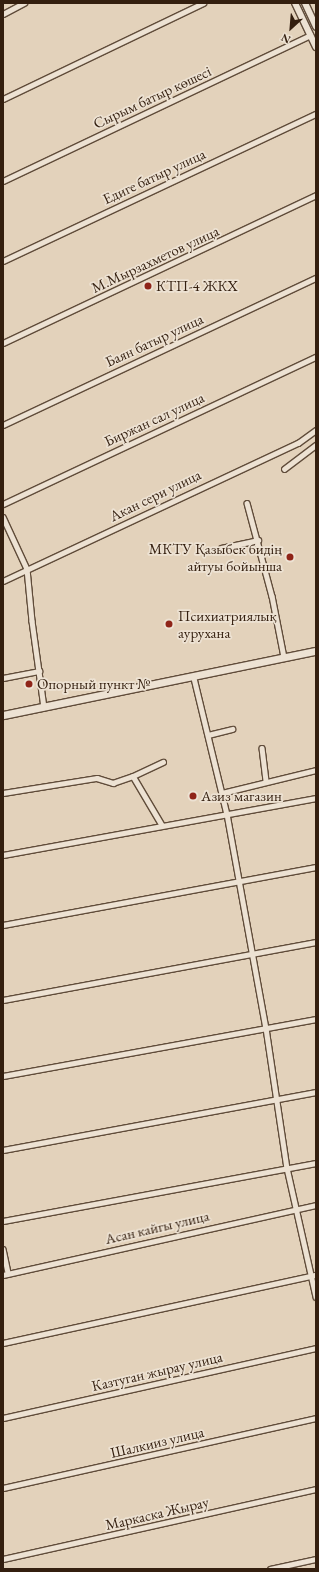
<!DOCTYPE html>
<meta charset="utf-8">
<style>
body{margin:0}
#map{position:relative;width:319px;height:1572px;overflow:hidden;background:#e3d2bb;font-family:"EB Garamond",serif}
div>[style]{position:absolute}
.roads{filter:drop-shadow(1px 0 #604c3a) drop-shadow(-1px 0 #604c3a) drop-shadow(0 1px #604c3a) drop-shadow(0 -1px #604c3a)}
.minor>*{height:4.5px;margin:-2.25px;padding:0 2.25px;transform-origin:2.25px;border-radius:2.25px;background:#ede2d3}
.tertiary>*{height:6px;margin:-3px;padding:0 3px;transform-origin:3px;border-radius:3px;background:#ede2d3}
.secondary>*{height:7px;margin:-3.5px;padding:0 3.5px;transform-origin:3.5px;border-radius:3.5px;background:#ede2d3}
.dots>*{width:11px;height:11px;translate:-50% -50%;box-sizing:border-box;border:2px solid #ede2d3;border-radius:50%}
span{translate:-50% -50%;white-space:nowrap;text-align:center;line-height:1.15;-webkit-text-stroke:3.5px #ede2d3;paint-order:stroke}
.street-label{font-size:15px;color:#341f0f}
.poi-label{font-size:15px;color:#341f0f}
.left{translate:0 -50%;text-align:left}
.right{translate:-100% -50%;text-align:right}
.frame{position:absolute;inset:0;border:4px solid #341f0f;pointer-events:none}
.north{position:absolute;left:271px;top:8px;width:40px;height:40px;-webkit-text-stroke:3px #ede2d3;paint-order:stroke;rotate:206deg;font-size:11px;font-weight:700;line-height:16px;text-align:center;color:#341f0f}
.north::after{content:'';display:block;margin:auto;width:14px;height:18px;background:#341f0f;clip-path:polygon(50% 0,100% 100%,50% 72%,0 100%)}
</style>
<div id="map">
<div class="roads">
<div class="minor">
<i style="left:3px;top:14px;width:24px;rotate:-28deg"></i>
<i style="left:3px;top:99px;width:222px;rotate:-25.6deg"></i>
<i style="left:3px;top:181px;width:340px;rotate:-25.4deg"></i>
<i style="left:3px;top:261px;width:346px;rotate:-25.2deg"></i>
<i style="left:3px;top:343px;width:346px;rotate:-25.3deg"></i>
<i style="left:3px;top:425px;width:346px;rotate:-25.2deg"></i>
<i style="left:284px;top:469px;width:40px;rotate:-37deg"></i>
<i style="left:247px;top:503px;width:96px;rotate:75deg"></i>
<i style="left:272px;top:596px;width:62px;rotate:78.9deg"></i>
<i style="left:3px;top:504px;width:346px;rotate:-25.2deg"></i>
<i style="left:3px;top:517px;width:57px;rotate:65.2deg"></i>
<i style="left:27px;top:569px;width:52px;rotate:84.5deg"></i>
<i style="left:32px;top:621px;width:87px;rotate:82.1deg"></i>
<i style="left:221px;top:548px;width:38px;rotate:-12deg"></i>
<i style="left:3px;top:581px;width:326px;rotate:-25.1deg"></i>
<i style="left:298px;top:443px;width:22px;rotate:-36deg"></i>
<i style="left:3px;top:678px;width:37px;rotate:-11deg"></i>
<i style="left:194px;top:678px;width:140px;rotate:76.4deg"></i>
<i style="left:227px;top:814px;width:218px;rotate:79.7deg"></i>
<i style="left:266px;top:1028px;width:142px;rotate:81.5deg"></i>
<i style="left:287px;top:1168px;width:132px;rotate:77.3deg"></i>
<i style="left:208px;top:735px;width:25px;rotate:-14deg"></i>
<i style="left:262px;top:748px;width:34px;rotate:83deg"></i>
<i style="left:133px;top:776px;width:33px;rotate:-25deg"></i>
<i style="left:3px;top:793px;width:95px;rotate:-9.1deg"></i>
<i style="left:97px;top:778px;width:17px;rotate:17deg"></i>
<i style="left:113px;top:783px;width:21px;rotate:-19deg"></i>
<i style="left:133px;top:776px;width:57px;rotate:59.4deg"></i>
<i style="left:222px;top:793px;width:97px;rotate:-13.7deg"></i>
<i style="left:3px;top:855px;width:318px;rotate:-10.3deg"></i>
<i style="left:3px;top:925px;width:318px;rotate:-10.5deg"></i>
<i style="left:3px;top:1000px;width:318px;rotate:-10.5deg"></i>
<i style="left:3px;top:1076px;width:318px;rotate:-10.3deg"></i>
<i style="left:3px;top:1150px;width:318px;rotate:-10.5deg"></i>
<i style="left:3px;top:1221px;width:318px;rotate:-10.5deg"></i>
<i style="left:3px;top:1249px;width:25px;rotate:78deg"></i>
<i style="left:3px;top:1275px;width:321px;rotate:-12.6deg"></i>
<i style="left:3px;top:1343px;width:320px;rotate:-12.3deg"></i>
<i style="left:3px;top:1418px;width:321px;rotate:-12.6deg"></i>
<i style="left:3px;top:1488px;width:321px;rotate:-12.6deg"></i>
<i style="left:3px;top:1559px;width:321px;rotate:-12.6deg"></i>
<i style="left:270px;top:1569px;width:47px;rotate:-12.3deg"></i>
</div>
<div class="tertiary">
<i style="left:295px;top:3px;width:49px;rotate:64.5deg"></i>
<i style="left:305px;top:3px;width:26px;rotate:65deg"></i>
</div>
<div class="secondary">
<i style="left:3px;top:715px;width:319px;rotate:-11.6deg"></i>
</div>
</div>
<div class="dots">
<i style="left:148px;top:286px;background:#8f2418"></i>
<i style="left:290px;top:557px;background:#8f2418"></i>
<i style="left:169px;top:624px;background:#8f2418"></i>
<i style="left:29px;top:684px;background:#8f2418"></i>
<i style="left:193px;top:796px;background:#8f2418"></i>
</div>
<div class="street-label">
<span style="left:152px;top:97px;rotate:-25deg">Сырым батыр көшесі</span>
<span style="left:154px;top:176px;rotate:-25deg">Едиге батыр улица</span>
<span style="left:155px;top:259px;rotate:-25deg">М.Мырзахметов улица</span>
<span style="left:154px;top:340px;rotate:-25deg">Баян батыр улица</span>
<span style="left:154px;top:419px;rotate:-25deg">Биржан сал улица</span>
<span style="left:155px;top:495px;rotate:-26deg">Акан сери улица</span>
<span style="left:157px;top:1227px;rotate:-13deg">Асан кайгы улица</span>
<span style="left:157px;top:1371px;rotate:-13deg">Казтуган жырау улица</span>
<span style="left:157px;top:1442px;rotate:-13deg">Шалкииз улица</span>
<span style="left:157px;top:1513px;rotate:-13deg">Маркаска Жырау</span>
</div>
<div class="poi-label">
<span class="left" style="left:156px;top:286px">КТП-4 ЖКХ</span>
<span class="right" style="left:282px;top:557px">МКТУ Қазыбек бидің<br>айтуы бойынша</span>
<span class="left" style="left:178px;top:624px">Психиатриялық<br>аурухана</span>
<span class="left" style="left:37px;top:684px">Опорный пункт №</span>
<span class="left" style="left:201px;top:796px">Азиз магазин</span>
</div>
<div class="frame"></div>
<div class="north">N</div>
</div>
